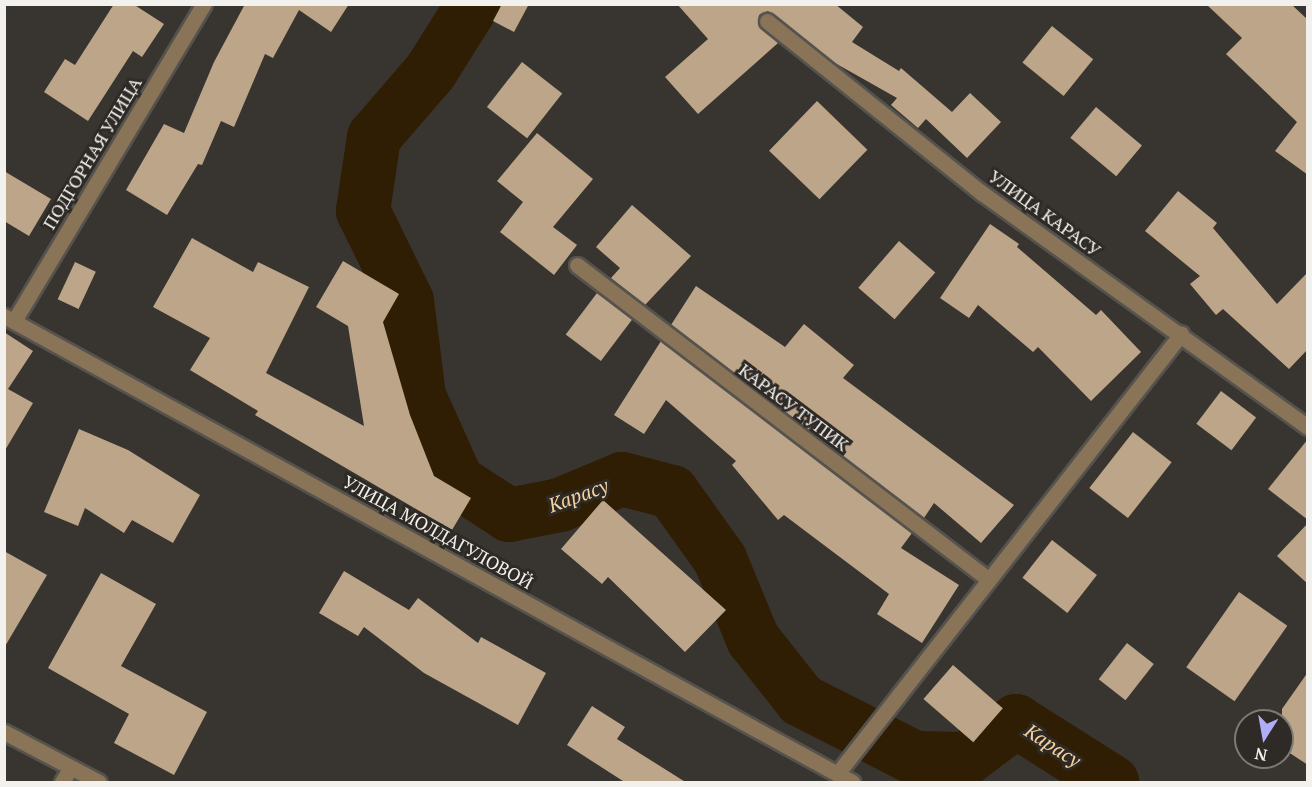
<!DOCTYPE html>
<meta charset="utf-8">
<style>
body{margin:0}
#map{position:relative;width:1312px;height:787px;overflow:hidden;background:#383530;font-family:"PT Serif",serif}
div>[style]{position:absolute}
.river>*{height:54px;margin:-27px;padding:0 27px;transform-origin:27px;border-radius:27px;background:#2f1e03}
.building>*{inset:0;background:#bca588;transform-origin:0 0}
.roads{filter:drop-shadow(2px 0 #56534e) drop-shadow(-2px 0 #56534e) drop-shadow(0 2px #56534e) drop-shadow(0 -2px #56534e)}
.minor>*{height:15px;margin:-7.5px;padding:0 7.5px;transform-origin:7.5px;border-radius:7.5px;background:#897458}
span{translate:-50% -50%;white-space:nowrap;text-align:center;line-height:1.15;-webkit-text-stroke:6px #2e2a26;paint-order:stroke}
.street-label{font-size:18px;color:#f3f1ee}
.water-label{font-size:20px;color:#f7d29f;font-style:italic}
.frame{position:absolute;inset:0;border:6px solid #f3f1ee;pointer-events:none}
.north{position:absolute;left:1234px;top:709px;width:60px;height:60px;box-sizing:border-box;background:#2e2a26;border:2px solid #7d7a76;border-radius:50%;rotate:191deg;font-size:16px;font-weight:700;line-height:24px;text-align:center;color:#f3f1ee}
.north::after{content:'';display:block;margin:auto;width:21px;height:27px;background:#b0aefa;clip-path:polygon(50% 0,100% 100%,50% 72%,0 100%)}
</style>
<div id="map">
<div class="river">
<i style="left:473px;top:4px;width:79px;rotate:122.1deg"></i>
<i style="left:431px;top:71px;width:87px;rotate:130.8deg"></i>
<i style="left:374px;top:137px;width:75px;rotate:98.5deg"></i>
<i style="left:363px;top:211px;width:100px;rotate:63.9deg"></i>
<i style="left:407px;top:301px;width:96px;rotate:82.8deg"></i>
<i style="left:419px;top:396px;width:93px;rotate:65.9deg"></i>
<i style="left:457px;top:481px;width:62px;rotate:33.2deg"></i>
<i style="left:509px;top:515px;width:52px;rotate:-11.1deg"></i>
<i style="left:560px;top:505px;width:67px;rotate:-22.8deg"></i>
<i style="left:622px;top:479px;width:52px;rotate:14.6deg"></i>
<i style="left:672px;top:492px;width:82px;rotate:54.4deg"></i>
<i style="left:720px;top:559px;width:87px;rotate:67.6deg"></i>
<i style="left:753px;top:639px;width:78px;rotate:51.8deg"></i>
<i style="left:801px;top:700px;width:128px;rotate:27deg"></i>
<i style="left:915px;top:758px;width:51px;rotate:1.1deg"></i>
<i style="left:966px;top:759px;width:63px;rotate:-37.2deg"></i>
<i style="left:1016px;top:721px;width:114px;rotate:32.4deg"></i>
</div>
<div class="building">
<i style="clip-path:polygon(114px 4px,133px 4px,164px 24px,142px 57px,133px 51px,88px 121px,44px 92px,65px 59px,75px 65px)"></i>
<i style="clip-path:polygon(245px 4px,349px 4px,331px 32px,299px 10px,273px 58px,265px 54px,234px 127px,221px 121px,202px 165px,198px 164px,167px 215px,126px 190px,164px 124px,184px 133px,214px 62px)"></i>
<i style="clip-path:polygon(502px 4px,529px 4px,514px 32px,493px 21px)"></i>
<i style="clip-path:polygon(677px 4px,835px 4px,863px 27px,852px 42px,899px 71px,901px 68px,952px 112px,970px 93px,1001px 122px,967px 158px,926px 119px,918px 128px,891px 105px,897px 98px,835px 63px,768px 11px,759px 15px,758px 24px,778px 43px,698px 114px,665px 77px,708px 39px)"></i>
<i style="clip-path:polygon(1206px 4px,1291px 4px,1308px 20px,1308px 175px,1275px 151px,1297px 122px,1226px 54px,1242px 38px)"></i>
<i style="left:1052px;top:26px;width:53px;height:47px;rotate:39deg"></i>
<i style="left:522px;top:62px;width:51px;height:57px;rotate:38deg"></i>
<i style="left:817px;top:101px;width:70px;height:69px;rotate:44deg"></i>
<i style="left:1096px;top:107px;width:60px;height:40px;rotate:40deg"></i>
<i style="clip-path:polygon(537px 133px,593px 179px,553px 227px,577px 245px,554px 275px,500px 232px,523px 202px,497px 181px)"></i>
<i style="clip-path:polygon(4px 171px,51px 199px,29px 236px,4px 221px)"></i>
<i style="clip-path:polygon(1178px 191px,1217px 223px,1213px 228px,1277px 304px,1308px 272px,1308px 349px,1289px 369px,1223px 309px,1216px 315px,1190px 284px,1200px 276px,1145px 231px)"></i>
<i style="clip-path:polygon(632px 205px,691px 256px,645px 305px,611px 278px,620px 268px,596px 247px)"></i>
<i style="clip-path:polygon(990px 224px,1019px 244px,1017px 247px,1096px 315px,1101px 310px,1141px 352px,1091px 401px,1038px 347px,1033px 352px,978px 305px,969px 318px,940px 298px)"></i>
<i style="clip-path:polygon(192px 238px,253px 272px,258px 262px,309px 287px,266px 373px,364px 426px,348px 326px,316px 307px,343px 261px,399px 294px,383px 322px,410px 415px,434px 476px,471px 498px,452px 530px,255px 415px,258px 411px,190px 370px,210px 338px,153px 307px)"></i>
<i style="left:899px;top:241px;width:48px;height:62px;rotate:41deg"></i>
<i style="left:75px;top:262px;width:23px;height:41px;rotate:25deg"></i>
<i style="clip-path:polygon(696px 286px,785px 347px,804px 324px,854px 365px,843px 378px,1014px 505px,981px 543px,934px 503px,924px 518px,671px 325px)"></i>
<i style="left:597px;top:293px;width:44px;height:52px;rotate:37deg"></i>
<i style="clip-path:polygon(4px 332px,33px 351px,8px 389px,33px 403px,4px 452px)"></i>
<i style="clip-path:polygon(661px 341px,912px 533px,901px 548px,959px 585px,922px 643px,877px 614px,889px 594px,784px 515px,778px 520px,732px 465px,736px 461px,666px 400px,644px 434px,614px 415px)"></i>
<i style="left:1221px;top:391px;width:44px;height:41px;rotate:37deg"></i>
<i style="clip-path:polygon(79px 429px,128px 450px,200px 495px,173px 543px,132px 520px,124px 533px,85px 508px,78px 526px,44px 512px)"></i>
<i style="left:1133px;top:432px;width:49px;height:71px;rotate:38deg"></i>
<i style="clip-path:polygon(1308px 439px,1308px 520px,1268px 489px)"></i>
<i style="clip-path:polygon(603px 500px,726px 610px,685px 652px,608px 577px,602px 584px,561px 549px)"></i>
<i style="clip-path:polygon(1308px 523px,1308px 584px,1277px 556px)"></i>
<i style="left:1052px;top:540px;width:57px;height:48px;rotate:38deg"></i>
<i style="clip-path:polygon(4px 551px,47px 575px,4px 648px)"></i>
<i style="clip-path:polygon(344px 571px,409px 610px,418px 598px,478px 643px,481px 637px,546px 673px,518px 725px,424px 673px,364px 627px,358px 636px,319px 613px)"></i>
<i style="clip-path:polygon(101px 573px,156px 604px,121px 666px,207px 712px,174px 775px,114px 743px,129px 714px,48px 668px)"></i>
<i style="left:1239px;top:592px;width:59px;height:92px;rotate:35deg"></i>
<i style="left:1127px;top:643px;width:34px;height:46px;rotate:38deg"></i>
<i style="left:953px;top:665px;width:66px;height:45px;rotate:41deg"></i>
<i style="clip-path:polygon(1308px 672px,1308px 765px,1282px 748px,1282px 709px)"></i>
<i style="clip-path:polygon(592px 706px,625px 727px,617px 739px,687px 783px,626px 783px,567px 745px)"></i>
</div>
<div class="roads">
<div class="minor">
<i style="left:767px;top:21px;width:275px;rotate:38.7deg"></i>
<i style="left:982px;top:193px;width:401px;rotate:35.7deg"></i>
<i style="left:577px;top:265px;width:517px;rotate:37.38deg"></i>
<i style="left:4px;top:316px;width:968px;rotate:28.79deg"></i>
<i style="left:14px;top:321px;width:370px;rotate:-59.1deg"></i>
<i style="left:4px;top:732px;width:107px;rotate:27.8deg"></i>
<i style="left:837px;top:774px;width:559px;rotate:-51.98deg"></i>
<i style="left:62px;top:782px;width:17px;rotate:-59deg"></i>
</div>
</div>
<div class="street-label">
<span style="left:92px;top:153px;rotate:-59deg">ПОДГОРНАЯ УЛИЦА</span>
<span style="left:1045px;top:213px;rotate:36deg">УЛИЦА КАРАСУ</span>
<span style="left:794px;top:407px;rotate:37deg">КАРАСУ ТУПИК</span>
<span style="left:438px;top:532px;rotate:29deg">УЛИЦА МОЛДАГУЛОВОЙ</span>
</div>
<div class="water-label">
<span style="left:578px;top:495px;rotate:-20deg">Карасу</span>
<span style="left:1053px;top:745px;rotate:33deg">Карасу</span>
</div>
<div class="frame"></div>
<div class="north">N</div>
</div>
